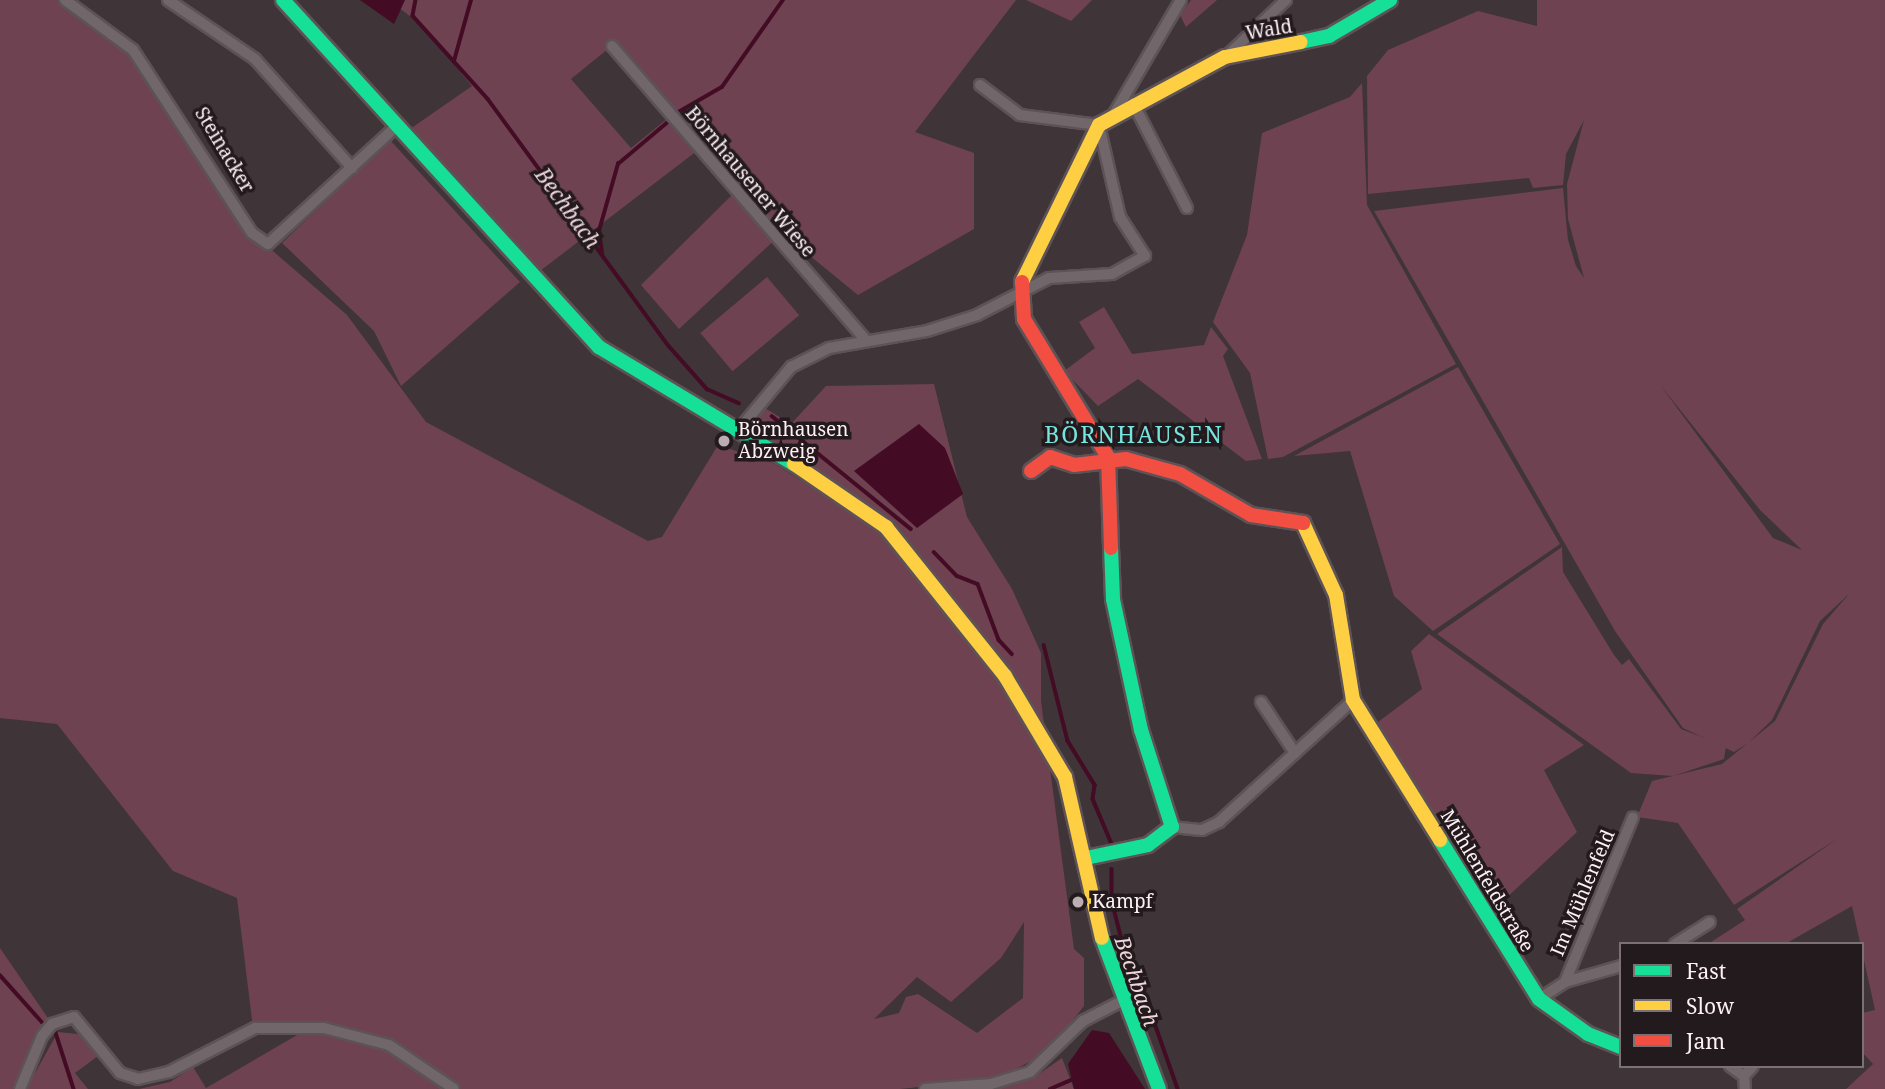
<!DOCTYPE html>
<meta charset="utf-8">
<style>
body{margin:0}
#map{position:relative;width:1885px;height:1089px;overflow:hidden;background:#3f3437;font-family:"Noto Serif",serif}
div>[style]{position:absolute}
.green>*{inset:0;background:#6f4251;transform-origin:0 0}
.water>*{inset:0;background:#430b24}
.stream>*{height:3.5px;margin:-1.75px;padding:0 1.75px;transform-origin:1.75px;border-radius:1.75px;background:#430b24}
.roads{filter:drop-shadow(2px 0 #5d5356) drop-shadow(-2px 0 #5d5356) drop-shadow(0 2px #5d5356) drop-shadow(0 -2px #5d5356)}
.street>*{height:10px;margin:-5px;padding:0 5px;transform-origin:5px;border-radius:5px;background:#71676a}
.fast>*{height:14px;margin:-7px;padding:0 7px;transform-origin:7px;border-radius:7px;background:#16e098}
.slow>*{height:14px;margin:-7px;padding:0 7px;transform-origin:7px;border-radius:7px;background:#ffcf43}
.jam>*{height:14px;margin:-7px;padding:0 7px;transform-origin:7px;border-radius:7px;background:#f24e42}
.dots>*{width:19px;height:19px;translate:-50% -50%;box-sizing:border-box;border:4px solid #231a1d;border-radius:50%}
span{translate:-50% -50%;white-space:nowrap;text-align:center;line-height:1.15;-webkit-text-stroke:7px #231a1d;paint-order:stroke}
.street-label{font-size:19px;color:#fef0f4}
.poi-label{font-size:19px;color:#fef0f4}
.left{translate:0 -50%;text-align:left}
.water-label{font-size:21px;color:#efd6dd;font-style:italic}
.quarter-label{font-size:23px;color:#78e4e0;letter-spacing:2px}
.legend{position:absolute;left:1619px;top:942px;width:245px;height:126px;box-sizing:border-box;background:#231a1d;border:2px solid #7b7073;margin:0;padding:9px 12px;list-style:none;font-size:21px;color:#fef0f4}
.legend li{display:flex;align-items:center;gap:14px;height:35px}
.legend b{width:35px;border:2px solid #7b7073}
</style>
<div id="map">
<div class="green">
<i style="clip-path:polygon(evenodd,0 0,62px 0,133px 50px,252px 233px,347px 315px,426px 422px,648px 541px,662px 537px,718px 445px,773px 463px,824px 495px,834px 482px,767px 441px,754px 425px,760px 405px,791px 424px,826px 386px,934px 384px,967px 517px,1012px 589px,1041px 653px,1041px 701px,1074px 949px,1084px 958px,1084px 1006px,1061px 1035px,1037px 1058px,997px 1079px,900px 1089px,461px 1089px,421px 1060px,352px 1029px,253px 1028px,237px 898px,173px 871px,57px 724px,0 718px,0 0,1024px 922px,1023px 998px,977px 1033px,918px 994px,906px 997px,899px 1013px,874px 1019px,917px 977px,951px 1002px,1001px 958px,1024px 922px)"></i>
<i style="clip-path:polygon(evenodd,389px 0,1016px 0,915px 132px,974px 153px,974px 229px,858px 295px,782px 233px,679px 329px,641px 285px,737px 190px,702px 147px,540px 271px,410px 129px,472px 86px,420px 24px,389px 0,608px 49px,667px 119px,631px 148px,571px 79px,608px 49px)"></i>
<i style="clip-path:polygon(1026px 0,1092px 0,1071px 21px)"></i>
<i style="clip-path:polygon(1191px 0,1217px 0,1186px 27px,1180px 15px)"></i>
<i style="clip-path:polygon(evenodd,1537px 0,1885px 0,1885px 1089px,1846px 1089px,1873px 1064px,1862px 1052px,1862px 1013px,1875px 1010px,1852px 906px,1785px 944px,1708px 944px,1745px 920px,1737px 909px,1837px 839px,1734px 905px,1678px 823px,1637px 817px,1652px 781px,1722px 764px,1775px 721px,1823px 624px,1849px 594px,1820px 621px,1772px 720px,1748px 743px,1734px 752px,1683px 728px,1615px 631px,1374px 211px,1563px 188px,1568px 240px,1576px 266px,1584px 278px,1568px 219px,1567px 184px,1584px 120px,1566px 154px,1563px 185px,1533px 188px,1529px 178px,1368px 194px,1367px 76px,1388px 50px,1478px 11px,1537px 26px,1537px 0,1661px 386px,1760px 510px,1802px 550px,1773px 538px,1661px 386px)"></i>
<i style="clip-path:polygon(1362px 83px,1367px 205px,1456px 364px,1283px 457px,1268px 459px,1250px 373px,1213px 322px,1247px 235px,1262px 133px,1350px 97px)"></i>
<i style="clip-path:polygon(390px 140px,520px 282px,401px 386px,374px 331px,282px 243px)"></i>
<i style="left:767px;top:277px;width:50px;height:87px;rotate:50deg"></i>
<i style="clip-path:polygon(1104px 307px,1132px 354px,1204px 345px,1211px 327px,1228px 349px,1223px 356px,1262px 459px,1246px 461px,1138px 379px,1098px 406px,1064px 371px,1095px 348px,1079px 322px)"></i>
<i style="clip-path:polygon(1458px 367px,1560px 544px,1433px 631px,1394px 596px,1350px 451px,1294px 456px)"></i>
<i style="clip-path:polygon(1562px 547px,1563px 572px,1614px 655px,1622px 665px,1629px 659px,1681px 729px,1726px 746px,1724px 759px,1673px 776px,1631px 773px,1437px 634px)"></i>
<i style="clip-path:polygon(1429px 634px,1584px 745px,1544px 770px,1577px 832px,1488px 915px,1378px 722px,1422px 689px,1411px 651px)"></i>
<i style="clip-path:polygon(0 948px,52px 1024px,20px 1089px,0 1089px)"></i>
<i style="clip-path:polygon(304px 1031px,383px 1047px,445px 1089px,139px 1089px,170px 1082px,193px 1067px,206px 1088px)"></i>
<i style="clip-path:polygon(58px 1032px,78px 1034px,98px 1056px,75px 1073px,88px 1089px,26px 1089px)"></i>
<i style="clip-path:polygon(1062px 1058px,1074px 1089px,997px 1089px,1036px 1076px)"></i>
</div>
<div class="water">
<i style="clip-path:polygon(360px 0,405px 0,394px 24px)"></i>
<i style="clip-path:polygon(919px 424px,945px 448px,963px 494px,917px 528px,854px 471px)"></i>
<i style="clip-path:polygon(1092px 1030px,1109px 1033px,1145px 1089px,1074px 1089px,1068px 1064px)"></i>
</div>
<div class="stream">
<i style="left:416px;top:0;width:16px;rotate:101deg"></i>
<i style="left:413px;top:16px;width:112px;rotate:47.9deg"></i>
<i style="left:488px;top:99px;width:305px;rotate:53.8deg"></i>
<i style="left:668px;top:345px;width:59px;rotate:48.4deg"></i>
<i style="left:707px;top:389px;width:35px;rotate:24deg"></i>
<i style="left:454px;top:61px;width:63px;rotate:-74.4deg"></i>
<i style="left:675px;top:114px;width:54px;rotate:-29.9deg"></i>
<i style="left:722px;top:87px;width:106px;rotate:-55deg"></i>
<i style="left:602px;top:254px;width:23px;rotate:-97deg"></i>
<i style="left:599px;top:231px;width:70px;rotate:-74.2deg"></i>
<i style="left:618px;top:164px;width:67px;rotate:-40.1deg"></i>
<i style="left:772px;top:416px;width:179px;rotate:39.1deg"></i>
<i style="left:934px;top:552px;width:33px;rotate:46deg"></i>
<i style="left:957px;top:576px;width:22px;rotate:21deg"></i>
<i style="left:978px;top:584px;width:60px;rotate:69.4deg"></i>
<i style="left:999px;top:640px;width:19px;rotate:47deg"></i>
<i style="left:1044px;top:645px;width:99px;rotate:76deg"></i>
<i style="left:1068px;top:741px;width:52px;rotate:58.5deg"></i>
<i style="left:1095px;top:785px;width:14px;rotate:98deg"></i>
<i style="left:1093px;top:799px;width:49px;rotate:67.1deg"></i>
<i style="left:1112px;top:869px;width:32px;rotate:90deg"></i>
<i style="left:1112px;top:901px;width:85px;rotate:75.6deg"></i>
<i style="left:1133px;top:983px;width:20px;rotate:49deg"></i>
<i style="left:1146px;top:998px;width:96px;rotate:70.6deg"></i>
<i style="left:0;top:975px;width:63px;rotate:48.2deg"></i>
<i style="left:56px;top:1033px;width:59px;rotate:72.2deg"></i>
<i style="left:1050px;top:1089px;width:26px;rotate:-23deg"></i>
</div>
<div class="roads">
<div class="street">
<i style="left:65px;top:0;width:84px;rotate:36.3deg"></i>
<i style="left:133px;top:50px;width:218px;rotate:57deg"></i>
<i style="left:252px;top:233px;width:19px;rotate:35deg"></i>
<i style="left:268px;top:244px;width:175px;rotate:-42.5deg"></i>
<i style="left:168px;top:0;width:105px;rotate:34.1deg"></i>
<i style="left:255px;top:59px;width:146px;rotate:48.3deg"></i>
<i style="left:612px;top:46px;width:386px;rotate:49.2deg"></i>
<i style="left:1228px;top:55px;width:80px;rotate:-43.5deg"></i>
<i style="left:1133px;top:103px;width:118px;rotate:62.8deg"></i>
<i style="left:1114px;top:114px;width:132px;rotate:-59.6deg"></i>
<i style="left:737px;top:432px;width:85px;rotate:-50.3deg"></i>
<i style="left:791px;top:367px;width:42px;rotate:-26.6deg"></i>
<i style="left:829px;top:348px;width:99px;rotate:-9.8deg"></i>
<i style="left:927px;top:331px;width:52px;rotate:-17.7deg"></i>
<i style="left:977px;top:315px;width:81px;rotate:-27.2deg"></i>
<i style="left:1049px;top:278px;width:63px;rotate:-3.6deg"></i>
<i style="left:1112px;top:274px;width:38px;rotate:-29deg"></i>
<i style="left:1145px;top:256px;width:46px;rotate:-122.7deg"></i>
<i style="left:1120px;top:217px;width:94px;rotate:-102.9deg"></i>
<i style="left:1099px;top:125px;width:80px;rotate:-172.8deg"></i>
<i style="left:1020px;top:115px;width:50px;rotate:-143.1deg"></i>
<i style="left:1261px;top:702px;width:61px;rotate:56.3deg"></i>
<i style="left:1172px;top:827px;width:30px;rotate:6deg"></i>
<i style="left:1202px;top:830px;width:19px;rotate:-25deg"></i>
<i style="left:1219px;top:822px;width:181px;rotate:-42.3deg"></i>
<i style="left:1675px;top:944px;width:41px;rotate:-32.2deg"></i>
<i style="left:1565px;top:982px;width:58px;rotate:-15.9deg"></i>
<i style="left:1539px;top:999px;width:31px;rotate:-33deg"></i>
<i style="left:1565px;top:982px;width:178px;rotate:-67.6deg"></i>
<i style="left:1730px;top:1066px;width:17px;rotate:36deg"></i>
<i style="left:1744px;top:1076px;width:13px;rotate:86deg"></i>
<i style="left:1744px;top:1076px;width:13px;rotate:-48deg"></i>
<i style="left:20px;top:1089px;width:57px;rotate:-67.5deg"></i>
<i style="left:42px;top:1036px;width:16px;rotate:-50deg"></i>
<i style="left:52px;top:1024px;width:23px;rotate:-18deg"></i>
<i style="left:74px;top:1017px;width:72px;rotate:50.6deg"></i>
<i style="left:120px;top:1073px;width:19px;rotate:18deg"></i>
<i style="left:138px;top:1079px;width:32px;rotate:-13deg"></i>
<i style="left:169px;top:1072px;width:97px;rotate:-27.1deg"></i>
<i style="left:255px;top:1028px;width:69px"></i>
<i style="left:324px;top:1028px;width:67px;rotate:14.7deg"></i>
<i style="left:389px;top:1045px;width:78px;rotate:34.1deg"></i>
<i style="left:925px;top:1089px;width:66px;rotate:-4.3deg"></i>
<i style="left:991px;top:1084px;width:41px;rotate:-17.1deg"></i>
<i style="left:1030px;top:1072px;width:74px;rotate:-43.9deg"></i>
<i style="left:1083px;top:1021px;width:42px;rotate:-27.2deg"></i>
</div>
<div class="fast">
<i style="left:283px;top:0;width:469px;rotate:47.7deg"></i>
<i style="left:599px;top:347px;width:227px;rotate:31deg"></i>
<i style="left:1301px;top:42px;width:29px;rotate:-12deg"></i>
<i style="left:1329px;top:36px;width:71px;rotate:-30.5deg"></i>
<i style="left:1440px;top:840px;width:187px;rotate:58.1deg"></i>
<i style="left:1539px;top:999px;width:60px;rotate:35.5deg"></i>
<i style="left:1588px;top:1034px;width:35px;rotate:22deg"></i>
<i style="left:1086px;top:858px;width:63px;rotate:-11.8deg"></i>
<i style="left:1148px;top:845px;width:30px;rotate:-37deg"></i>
<i style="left:1172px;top:827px;width:102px;rotate:-107.7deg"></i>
<i style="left:1141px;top:730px;width:134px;rotate:-102.1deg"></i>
<i style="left:1113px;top:599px;width:51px;rotate:-92.2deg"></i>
<i style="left:1102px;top:938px;width:161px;rotate:69.3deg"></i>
</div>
<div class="slow">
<i style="left:1022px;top:282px;width:175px;rotate:-63.9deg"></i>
<i style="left:1099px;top:125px;width:143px;rotate:-28.4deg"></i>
<i style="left:1225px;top:57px;width:77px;rotate:-11.2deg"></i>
<i style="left:794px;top:464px;width:112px;rotate:34.4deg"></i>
<i style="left:886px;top:527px;width:191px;rotate:51.4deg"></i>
<i style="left:1005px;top:676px;width:117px;rotate:59.3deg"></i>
<i style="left:1065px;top:777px;width:165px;rotate:77.1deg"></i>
<i style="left:1303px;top:523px;width:79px;rotate:65.4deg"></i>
<i style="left:1336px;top:595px;width:106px;rotate:80.8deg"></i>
<i style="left:1353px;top:700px;width:165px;rotate:58.1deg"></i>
</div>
<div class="jam">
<i style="left:1022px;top:282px;width:37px;rotate:87deg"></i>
<i style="left:1024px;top:319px;width:162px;rotate:58.7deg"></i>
<i style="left:1108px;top:457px;width:91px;rotate:88.1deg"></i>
<i style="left:1031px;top:471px;width:24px;rotate:-36deg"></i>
<i style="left:1050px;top:457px;width:25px;rotate:18deg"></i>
<i style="left:1074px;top:465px;width:52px;rotate:-6.6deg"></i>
<i style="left:1126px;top:459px;width:56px;rotate:15.5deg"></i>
<i style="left:1180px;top:474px;width:82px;rotate:30deg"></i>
<i style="left:1251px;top:515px;width:53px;rotate:8.7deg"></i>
</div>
</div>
<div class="dots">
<i style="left:724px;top:441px;background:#bbaeb2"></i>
<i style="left:1078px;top:902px;background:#bbaeb2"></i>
</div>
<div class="street-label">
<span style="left:1269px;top:30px;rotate:-9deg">Wald</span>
<span style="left:224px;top:150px;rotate:59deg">Steinacker</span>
<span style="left:750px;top:182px;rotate:50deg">Börnhausener Wiese</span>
<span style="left:1487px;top:881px;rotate:59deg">Mühlenfeldstraße</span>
<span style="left:1583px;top:893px;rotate:-67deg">Im Mühlenfeld</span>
</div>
<div class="poi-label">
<span class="left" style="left:738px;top:441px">Börnhausen<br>Abzweig</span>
<span class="left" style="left:1092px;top:902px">Kampf</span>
</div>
<div class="water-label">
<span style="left:568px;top:208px;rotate:54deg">Bechbach</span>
<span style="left:1137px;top:981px;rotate:71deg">Bechbach</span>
</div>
<div class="quarter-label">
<span style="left:1134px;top:434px">BÖRNHAUSEN</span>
</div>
<ul class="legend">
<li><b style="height:9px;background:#16e098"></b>Fast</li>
<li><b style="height:9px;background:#ffcf43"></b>Slow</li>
<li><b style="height:9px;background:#f24e42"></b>Jam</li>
</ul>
</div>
